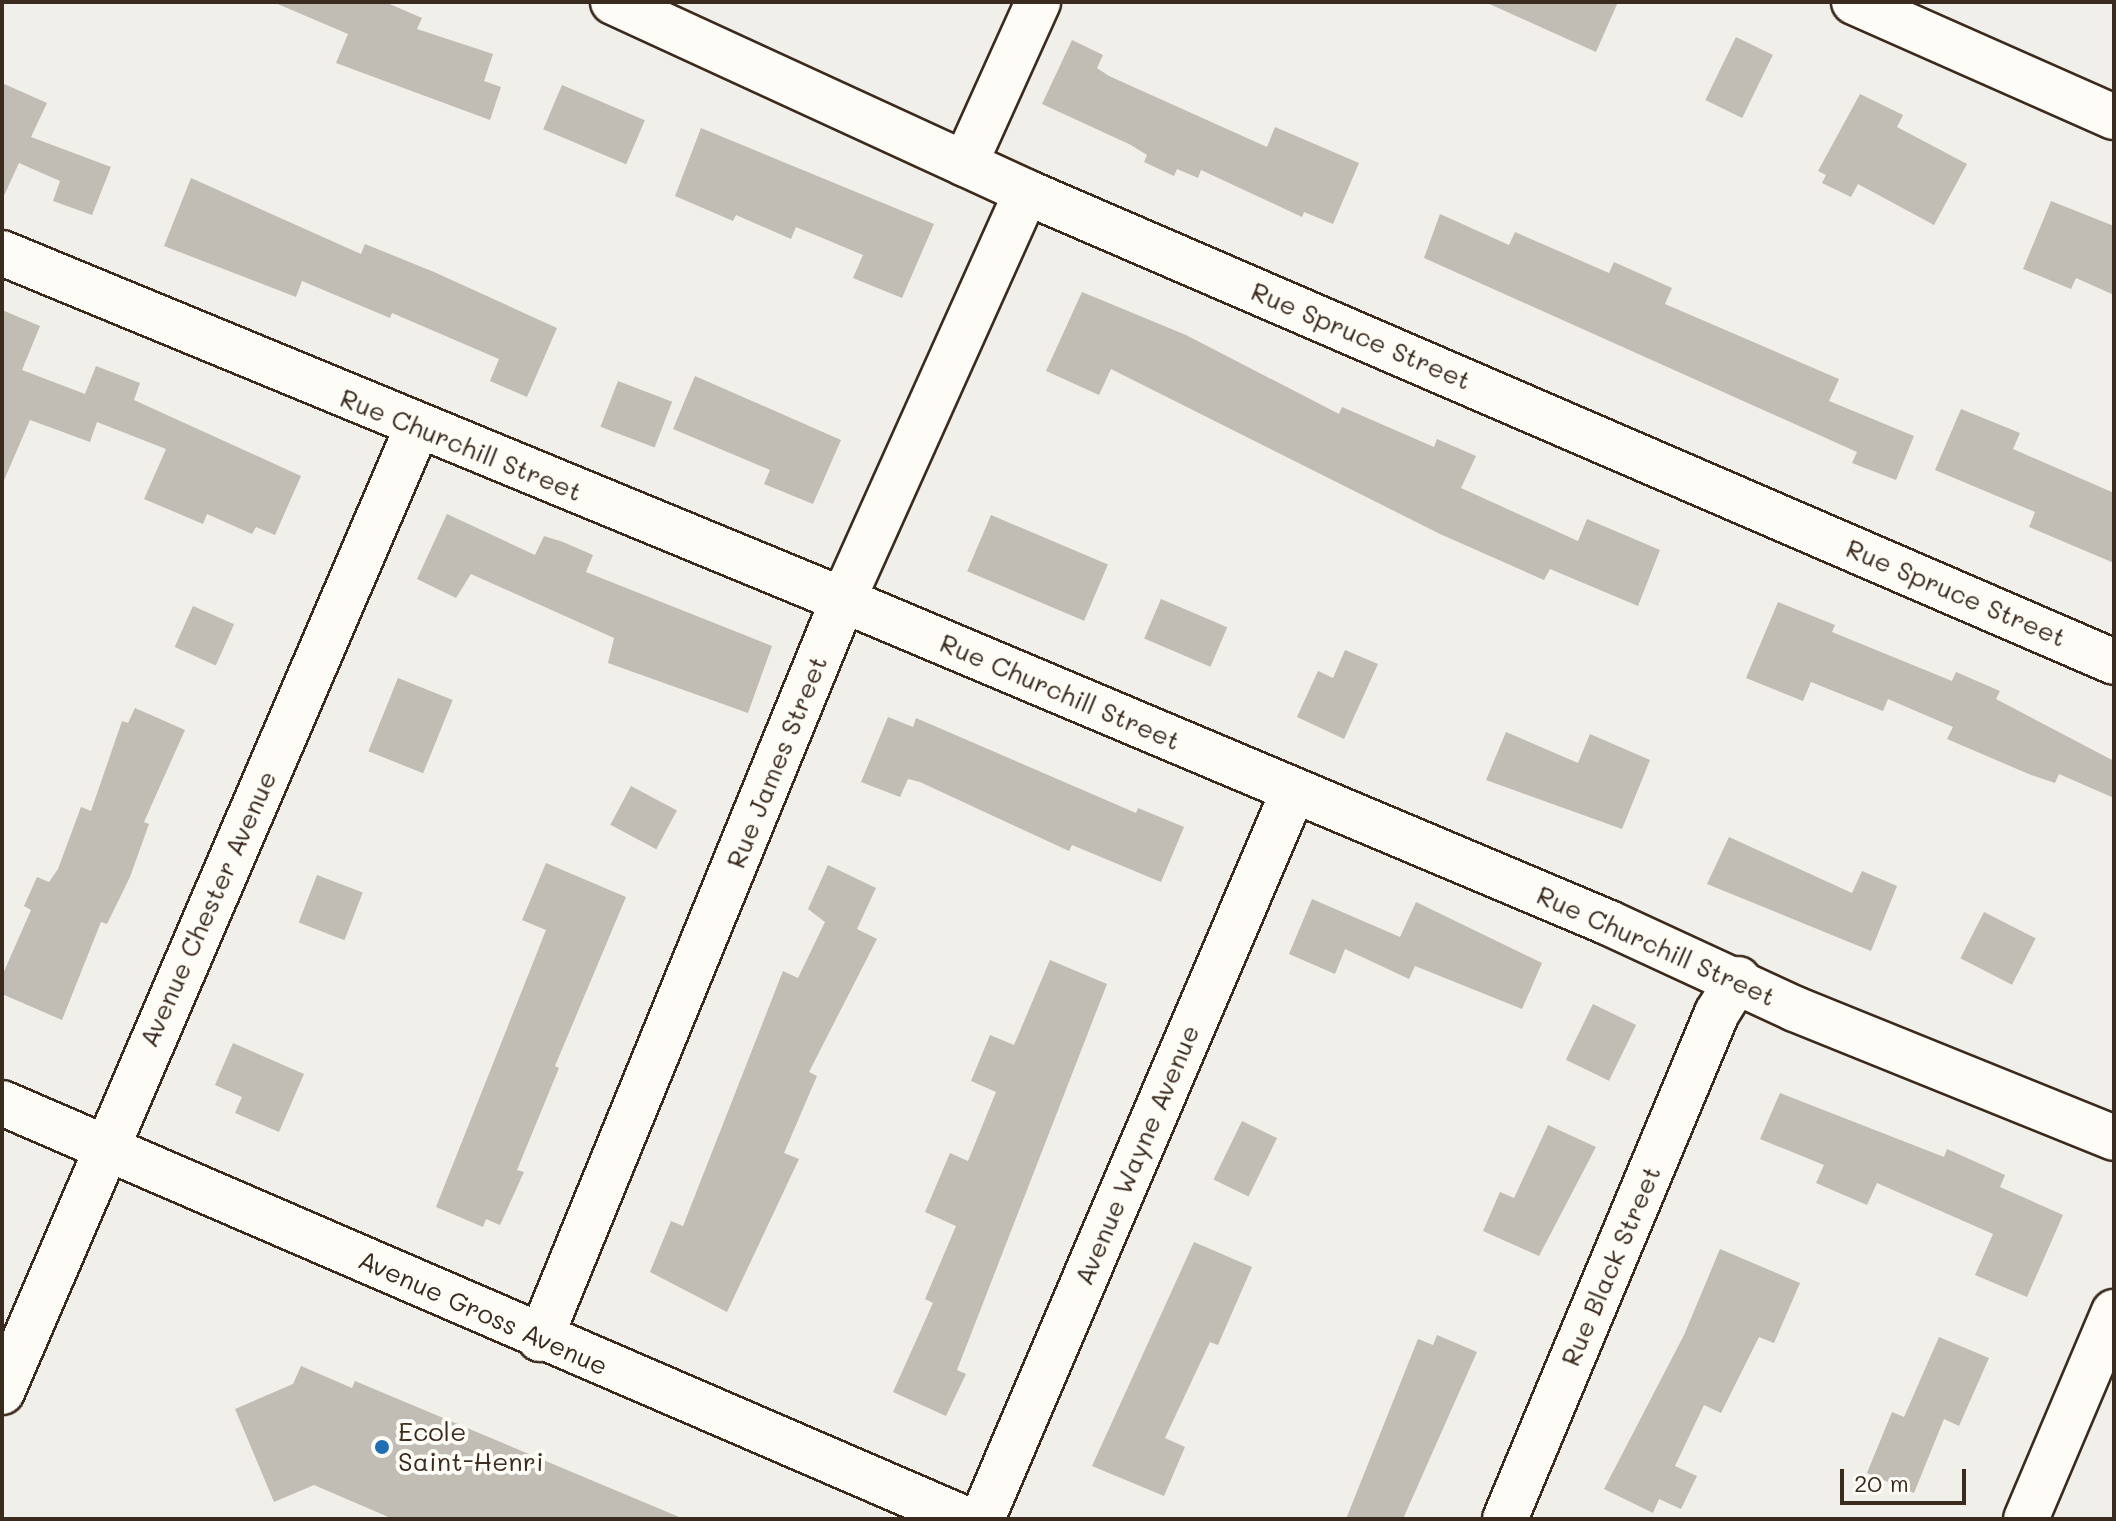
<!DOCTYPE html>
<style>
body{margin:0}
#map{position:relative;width:2116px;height:1521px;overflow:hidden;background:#f1efea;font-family:Mali,sans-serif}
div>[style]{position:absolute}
.building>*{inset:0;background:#c1bcb4;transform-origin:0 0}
.roads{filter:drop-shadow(2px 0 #3b2a1e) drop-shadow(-2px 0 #3b2a1e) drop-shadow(0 2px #3b2a1e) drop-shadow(0 -2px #3b2a1e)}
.minor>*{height:44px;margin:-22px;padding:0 22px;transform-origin:22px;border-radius:22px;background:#fdfcf7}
.dots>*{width:22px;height:22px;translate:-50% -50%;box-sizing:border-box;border:4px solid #fdfcf7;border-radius:50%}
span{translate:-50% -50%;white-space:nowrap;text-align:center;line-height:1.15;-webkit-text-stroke:8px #fdfcf7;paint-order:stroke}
.street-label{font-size:26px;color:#3b2a1e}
.poi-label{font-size:26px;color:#3b2a1e}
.left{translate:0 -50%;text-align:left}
.frame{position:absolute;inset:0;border:4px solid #3b2a1e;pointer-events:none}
.scale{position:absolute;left:1840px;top:1469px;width:126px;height:36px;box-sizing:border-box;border:4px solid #3b2a1e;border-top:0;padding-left:10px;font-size:24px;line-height:28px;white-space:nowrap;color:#3b2a1e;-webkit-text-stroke:6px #fdfcf7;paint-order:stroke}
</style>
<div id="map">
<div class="building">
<i style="clip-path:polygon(273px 2px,385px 2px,422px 18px,417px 29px,493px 54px,484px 81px,501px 87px,490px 120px,336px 63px,348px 34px)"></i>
<i style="clip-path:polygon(1485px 2px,1618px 2px,1596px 52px)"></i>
<i style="left:1736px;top:37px;width:41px;height:70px;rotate:26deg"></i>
<i style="clip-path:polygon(1072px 40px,1103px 55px,1097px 68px,1109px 76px,1267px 147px,1275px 127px,1359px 163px,1333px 224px,1304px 212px,1302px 217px,1201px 170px,1198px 178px,1177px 169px,1174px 176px,1144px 162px,1147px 155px,1131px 145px,1042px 104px)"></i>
<i style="clip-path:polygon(2px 83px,47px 103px,31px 137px,111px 167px,92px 215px,53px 201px,60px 181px,19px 163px,2px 200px)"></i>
<i style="left:562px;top:85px;width:90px;height:48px;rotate:23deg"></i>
<i style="clip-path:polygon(1860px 94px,1903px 115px,1897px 127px,1967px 164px,1934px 225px,1858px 184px,1851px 197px,1822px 183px,1826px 175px,1818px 171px)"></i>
<i style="clip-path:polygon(701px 128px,934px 224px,902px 298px,853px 278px,863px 255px,796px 227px,791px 239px,736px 215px,733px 221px,675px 196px)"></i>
<i style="clip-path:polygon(191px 178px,361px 254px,365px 244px,434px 272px,557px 328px,527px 397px,490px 381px,499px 359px,392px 313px,390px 318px,302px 281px,296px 297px,164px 246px)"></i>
<i style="clip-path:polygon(2051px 201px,2114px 226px,2114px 295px,2076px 278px,2071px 289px,2023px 269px)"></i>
<i style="clip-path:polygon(1440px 214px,1509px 245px,1515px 232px,1609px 273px,1614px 262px,1672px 288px,1665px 304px,1839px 379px,1829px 401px,1914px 436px,1896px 480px,1852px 463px,1857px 452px,1424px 258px)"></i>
<i style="clip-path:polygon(1082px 292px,1186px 335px,1339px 414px,1342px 407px,1434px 447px,1437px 439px,1476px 456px,1461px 488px,1578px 541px,1587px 519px,1660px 550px,1638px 606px,1550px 569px,1544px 580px,1440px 534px,1111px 369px,1099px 395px,1046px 371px)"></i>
<i style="clip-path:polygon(2px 310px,40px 326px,22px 370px,85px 394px,96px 366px,140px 383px,134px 400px,301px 476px,275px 535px,256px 527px,252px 534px,207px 514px,203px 524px,144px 499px,166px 449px,97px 422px,90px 442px,30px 420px,2px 485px)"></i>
<i style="clip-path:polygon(695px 376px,841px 440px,813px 504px,764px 484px,770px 470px,673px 429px)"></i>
<i style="left:618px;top:381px;width:58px;height:49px;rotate:21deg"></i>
<i style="clip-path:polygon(1961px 409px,2020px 433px,2013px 449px,2114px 493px,2114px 563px,2029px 527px,2035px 512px,1935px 470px)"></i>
<i style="clip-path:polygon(447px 514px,535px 555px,544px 536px,563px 542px,593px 555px,586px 572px,772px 646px,748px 713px,608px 663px,614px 638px,471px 574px,456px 598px,417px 579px)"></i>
<i style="left:991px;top:515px;width:127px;height:61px;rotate:23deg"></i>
<i style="left:1161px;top:599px;width:72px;height:43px;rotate:23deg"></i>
<i style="clip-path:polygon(1778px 602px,1835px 625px,1832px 632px,1952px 681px,1956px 672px,2000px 691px,1996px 699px,2114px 761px,2114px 798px,2059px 774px,2055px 783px,2031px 775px,1947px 739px,1953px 727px,1888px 699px,1883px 711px,1811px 682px,1803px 701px,1746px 678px)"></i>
<i style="left:193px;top:606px;width:45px;height:45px;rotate:24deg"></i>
<i style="clip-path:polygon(1345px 650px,1378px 664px,1344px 739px,1297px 717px,1318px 671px,1333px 678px)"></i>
<i style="left:398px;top:678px;width:59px;height:79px;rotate:22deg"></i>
<i style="clip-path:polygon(135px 708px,185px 730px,144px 822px,149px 824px,130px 877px,107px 924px,101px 922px,62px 1020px,2px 994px,2px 976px,31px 910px,24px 906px,37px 877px,49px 882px,58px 869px,81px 807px,91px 811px,122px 721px,128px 723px)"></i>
<i style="clip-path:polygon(888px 717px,913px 727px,916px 718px,1136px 813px,1138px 808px,1184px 827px,1161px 882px,1072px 845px,1069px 851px,920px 782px,908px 779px,900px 797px,861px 782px)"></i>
<i style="clip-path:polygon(1506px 732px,1578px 763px,1590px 734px,1650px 760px,1622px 829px,1486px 780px)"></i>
<i style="left:631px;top:786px;width:52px;height:44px;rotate:28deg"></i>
<i style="clip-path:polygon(1729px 837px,1852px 893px,1862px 871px,1897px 886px,1871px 951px,1707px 884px)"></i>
<i style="clip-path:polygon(546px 863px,626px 897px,555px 1066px,559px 1068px,517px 1170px,524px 1172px,500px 1225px,486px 1219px,483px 1227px,436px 1207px,546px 930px,522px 920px)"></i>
<i style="clip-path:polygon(828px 865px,876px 888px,857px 929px,877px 939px,809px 1072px,817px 1076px,784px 1153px,799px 1159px,727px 1312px,650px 1272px,671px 1221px,683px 1226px,783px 971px,798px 978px,825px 922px,808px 909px)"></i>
<i style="left:317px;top:875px;width:49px;height:51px;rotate:21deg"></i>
<i style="clip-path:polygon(1312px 899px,1400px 937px,1416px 902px,1542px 963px,1522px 1009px,1415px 966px,1409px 979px,1345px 949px,1335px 974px,1289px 954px)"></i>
<i style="left:1984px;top:912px;width:58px;height:52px;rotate:27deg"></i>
<i style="clip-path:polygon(1050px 960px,1107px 984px,957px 1370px,966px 1374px,946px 1416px,893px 1392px,933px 1303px,925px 1299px,956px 1226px,925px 1212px,950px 1153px,968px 1161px,996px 1092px,971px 1081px,990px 1035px,1014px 1045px)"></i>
<i style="left:1593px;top:1004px;width:48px;height:62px;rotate:26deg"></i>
<i style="clip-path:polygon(233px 1043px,304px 1074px,279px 1132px,235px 1113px,242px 1097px,215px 1085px)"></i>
<i style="clip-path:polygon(1780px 1093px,1944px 1157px,1947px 1149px,2005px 1175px,2000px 1187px,2063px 1215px,2027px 1297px,1975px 1275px,1993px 1234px,1877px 1183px,1867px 1205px,1816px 1183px,1824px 1165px,1760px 1139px)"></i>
<i style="left:1242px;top:1121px;width:39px;height:65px;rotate:26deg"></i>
<i style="clip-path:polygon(1548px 1125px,1596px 1147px,1539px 1256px,1483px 1231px,1500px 1192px,1514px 1198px)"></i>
<i style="clip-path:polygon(1194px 1242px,1252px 1267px,1218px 1345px,1210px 1342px,1165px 1438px,1185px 1447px,1164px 1496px,1092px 1466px)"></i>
<i style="clip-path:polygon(1720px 1249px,1800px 1283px,1774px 1343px,1759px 1337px,1721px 1413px,1704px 1405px,1675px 1466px,1697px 1476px,1681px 1509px,1659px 1499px,1653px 1513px,1604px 1489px,1684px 1335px)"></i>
<i style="clip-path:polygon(1437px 1335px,1477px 1352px,1403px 1519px,1346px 1519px,1418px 1339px,1433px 1345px)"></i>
<i style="clip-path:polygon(1939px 1337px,1989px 1358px,1959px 1426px,1944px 1419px,1914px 1493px,1867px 1473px,1892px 1412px,1904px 1417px)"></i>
<i style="clip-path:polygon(301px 1366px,352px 1388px,355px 1381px,684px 1519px,393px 1519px,314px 1485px,274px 1502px,235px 1409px,293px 1384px)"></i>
</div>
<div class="roads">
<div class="minor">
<i style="left:613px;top:2px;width:455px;rotate:24.7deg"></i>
<i style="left:1026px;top:192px;width:1185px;rotate:23.36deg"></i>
<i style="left:1854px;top:2px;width:284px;rotate:23.9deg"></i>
<i style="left:965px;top:164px;width:178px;rotate:-65.7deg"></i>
<i style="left:2px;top:253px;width:910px;rotate:22.42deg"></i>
<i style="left:843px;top:600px;width:831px;rotate:22.86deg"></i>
<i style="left:1609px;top:923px;width:205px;rotate:24.8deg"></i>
<i style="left:1795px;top:1009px;width:344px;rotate:22deg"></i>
<i style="left:2px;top:1103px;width:1049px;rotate:23.36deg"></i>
<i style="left:540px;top:1339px;width:799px;rotate:-67.71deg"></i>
<i style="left:843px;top:600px;width:447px;rotate:-65.8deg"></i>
<i style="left:2px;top:1392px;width:1050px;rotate:-66.71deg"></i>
<i style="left:982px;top:1519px;width:791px;rotate:-66.84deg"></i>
<i style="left:1505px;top:1519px;width:549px;rotate:-67.27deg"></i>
<i style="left:1717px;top:1013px;width:40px;rotate:-58deg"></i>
<i style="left:2026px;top:1519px;width:225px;rotate:-67deg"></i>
</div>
</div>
<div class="dots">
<i style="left:382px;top:1447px;background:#1f6fb2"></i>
</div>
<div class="street-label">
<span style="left:1361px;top:336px;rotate:23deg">Rue Spruce Street</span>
<span style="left:461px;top:445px;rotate:22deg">Rue Churchill Street</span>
<span style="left:1956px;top:593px;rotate:23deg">Rue Spruce Street</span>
<span style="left:1060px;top:692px;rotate:23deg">Rue Churchill Street</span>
<span style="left:777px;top:762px;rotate:-68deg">Rue James Street</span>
<span style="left:208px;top:909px;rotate:-66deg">Avenue Chester Avenue</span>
<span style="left:1656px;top:946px;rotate:24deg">Rue Churchill Street</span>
<span style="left:1137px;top:1155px;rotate:-67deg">Avenue Wayne Avenue</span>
<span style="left:1611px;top:1266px;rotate:-67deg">Rue Black Street</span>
<span style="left:483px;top:1313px;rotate:24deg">Avenue Gross Avenue</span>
</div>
<div class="poi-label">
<span class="left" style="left:398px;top:1447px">Ecole<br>Saint-Henri</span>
</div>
<div class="frame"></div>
<div class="scale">20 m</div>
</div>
